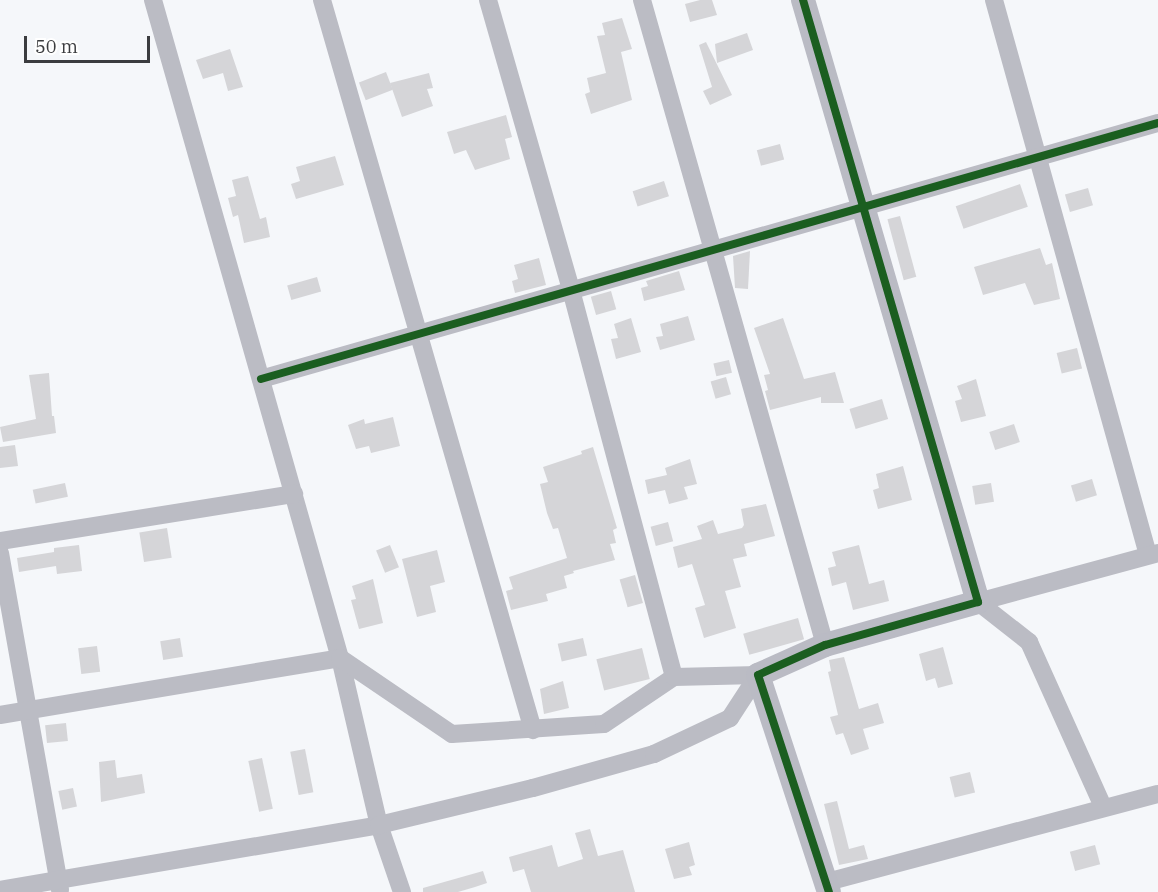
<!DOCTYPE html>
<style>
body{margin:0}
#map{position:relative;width:1158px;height:892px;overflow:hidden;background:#f5f7fa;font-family:"IBM Plex Serif",serif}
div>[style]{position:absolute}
.building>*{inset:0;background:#d5d5d8;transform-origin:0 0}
.street>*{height:18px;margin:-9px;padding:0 9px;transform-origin:9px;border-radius:9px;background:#bbbcc4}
.secondary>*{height:24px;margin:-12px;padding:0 12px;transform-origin:12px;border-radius:12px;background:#babbc4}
.cycleway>*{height:8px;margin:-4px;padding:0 4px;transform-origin:4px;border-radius:4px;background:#1b5e20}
span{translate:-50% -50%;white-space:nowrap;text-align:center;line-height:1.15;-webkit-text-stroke:4.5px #fff;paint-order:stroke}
.scale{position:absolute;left:24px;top:36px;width:126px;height:27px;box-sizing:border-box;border:3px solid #3b3c3f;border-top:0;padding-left:8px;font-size:18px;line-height:21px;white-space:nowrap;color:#3b3c3f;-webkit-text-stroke:4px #fff;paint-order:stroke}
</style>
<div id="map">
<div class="building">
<i style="clip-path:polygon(700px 0,712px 0,717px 15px,690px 22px,685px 4px)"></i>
<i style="clip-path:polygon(622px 18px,632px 49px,621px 52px,632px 100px,591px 114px,585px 94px,590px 92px,587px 78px,606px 73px,597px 36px,605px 35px,602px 23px)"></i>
<i style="clip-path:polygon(747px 33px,753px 50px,717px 63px,715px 44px)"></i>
<i style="clip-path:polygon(706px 42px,732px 95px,710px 105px,703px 91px,712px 87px,699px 45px)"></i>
<i style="clip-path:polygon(230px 49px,243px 87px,228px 91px,223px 73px,203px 79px,196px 60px)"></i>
<i style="left:386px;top:72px;width:19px;height:29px;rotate:69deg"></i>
<i style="clip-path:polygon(429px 73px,433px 88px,427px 89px,433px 106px,402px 117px,390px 83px)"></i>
<i style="clip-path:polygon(506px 115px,512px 137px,505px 139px,510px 159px,475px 170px,466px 150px,454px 154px,447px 132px)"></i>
<i style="left:780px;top:144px;width:16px;height:24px;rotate:75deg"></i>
<i style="clip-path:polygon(335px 156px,344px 185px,296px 199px,291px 184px,300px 181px,296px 167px)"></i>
<i style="clip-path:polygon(248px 176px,260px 219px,266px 217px,270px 237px,244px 243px,238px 215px,233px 217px,228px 198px,236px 196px,232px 180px)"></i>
<i style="left:664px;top:181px;width:16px;height:33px;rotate:72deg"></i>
<i style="left:1020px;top:184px;width:24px;height:68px;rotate:71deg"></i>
<i style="left:1088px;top:188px;width:18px;height:24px;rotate:74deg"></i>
<i style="left:900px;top:216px;width:63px;height:13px;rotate:75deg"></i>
<i style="clip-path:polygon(1040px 248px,1046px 265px,1052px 263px,1060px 299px,1034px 305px,1025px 283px,983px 295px,974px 267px)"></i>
<i style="clip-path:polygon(750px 251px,748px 289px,735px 288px,733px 256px)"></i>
<i style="clip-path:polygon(539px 258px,546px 285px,515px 293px,512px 281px,518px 279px,514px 265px)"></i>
<i style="clip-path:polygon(679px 271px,685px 290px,644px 301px,641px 288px,648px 286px,646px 281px)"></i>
<i style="left:317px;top:277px;width:15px;height:31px;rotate:74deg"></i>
<i style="left:611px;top:291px;width:19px;height:21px;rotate:74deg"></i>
<i style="clip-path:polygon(688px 316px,695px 340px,660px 350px,656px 337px,663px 336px,660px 324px)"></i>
<i style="clip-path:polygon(631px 318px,641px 352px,616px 359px,611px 339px,618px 338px,614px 324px)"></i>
<i style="clip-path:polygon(783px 318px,804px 379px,835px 372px,844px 403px,821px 403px,821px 397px,770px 410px,765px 391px,768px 390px,764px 375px,770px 374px,754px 328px)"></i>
<i style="left:1077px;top:348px;width:21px;height:21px;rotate:76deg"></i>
<i style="left:729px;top:360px;width:13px;height:16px;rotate:77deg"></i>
<i style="clip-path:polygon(49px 373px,52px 416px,54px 416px,56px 433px,3px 442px,0 427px,36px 419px,29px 375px)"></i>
<i style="left:726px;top:377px;width:18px;height:16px;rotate:74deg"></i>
<i style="clip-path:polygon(976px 379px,986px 416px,961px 422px,955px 401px,962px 399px,957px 386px)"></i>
<i style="left:882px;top:399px;width:21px;height:34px;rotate:73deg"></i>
<i style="clip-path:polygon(393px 417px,400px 446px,371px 453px,369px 446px,356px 449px,348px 425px,364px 419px,365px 424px)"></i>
<i style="left:1014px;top:424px;width:19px;height:26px;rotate:72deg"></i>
<i style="clip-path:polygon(15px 445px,18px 466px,0 468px,0 447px)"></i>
<i style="clip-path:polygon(593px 447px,617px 528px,613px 530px,616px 543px,610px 544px,615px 560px,573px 571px,574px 573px,564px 576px,567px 588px,546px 594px,548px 601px,511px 610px,506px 591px,513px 589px,509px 577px,567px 558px,558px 528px,553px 529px,547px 513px,540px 484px,548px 482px,543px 467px,582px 454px,581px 451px)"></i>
<i style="clip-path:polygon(690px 459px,697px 484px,684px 487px,688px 499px,669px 504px,665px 490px,648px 494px,645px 480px,667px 475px,665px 468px)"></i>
<i style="clip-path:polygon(903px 466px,912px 500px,878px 509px,873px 490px,879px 488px,876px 474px)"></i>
<i style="left:1092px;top:479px;width:17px;height:22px;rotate:73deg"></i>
<i style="left:65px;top:483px;width:14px;height:33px;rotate:78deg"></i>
<i style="left:991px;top:483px;width:19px;height:19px;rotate:81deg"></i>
<i style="clip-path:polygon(766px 504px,775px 536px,744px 544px,747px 556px,733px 559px,741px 587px,725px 591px,736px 628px,704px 638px,695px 608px,705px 605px,692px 564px,678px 568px,673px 547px,702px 539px,697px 526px,713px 520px,718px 534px,742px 528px,744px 525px,741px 509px)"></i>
<i style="left:668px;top:522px;width:20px;height:18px;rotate:75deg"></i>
<i style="left:167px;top:528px;width:30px;height:28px;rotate:81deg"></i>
<i style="clip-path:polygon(79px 545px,82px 571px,57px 574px,56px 566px,19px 572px,17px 558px,54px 552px,54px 548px)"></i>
<i style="left:390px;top:545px;width:24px;height:15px;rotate:68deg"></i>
<i style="clip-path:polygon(859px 545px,869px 584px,884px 580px,889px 601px,853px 610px,846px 582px,832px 586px,828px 568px,836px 566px,832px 552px)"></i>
<i style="clip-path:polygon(437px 550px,445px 582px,430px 586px,436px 612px,417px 617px,402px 559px)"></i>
<i style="left:635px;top:575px;width:29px;height:16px;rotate:74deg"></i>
<i style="clip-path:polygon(373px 579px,383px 623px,359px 629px,351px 600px,356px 599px,352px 586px)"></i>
<i style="left:798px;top:618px;width:22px;height:57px;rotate:74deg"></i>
<i style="left:180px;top:638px;width:19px;height:20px;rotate:81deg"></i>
<i style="left:583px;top:638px;width:18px;height:26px;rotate:77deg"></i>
<i style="left:97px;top:646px;width:26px;height:19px;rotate:83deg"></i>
<i style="clip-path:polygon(943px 647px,953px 684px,938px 688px,935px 678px,926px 681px,919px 654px)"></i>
<i style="left:642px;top:648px;width:32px;height:47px;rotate:76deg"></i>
<i style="clip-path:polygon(844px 657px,859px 709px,878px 703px,884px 723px,863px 729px,869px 749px,851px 755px,843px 733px,836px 735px,830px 717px,838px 715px,828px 672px,831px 671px,829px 660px)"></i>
<i style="clip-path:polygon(563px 681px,569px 708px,544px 714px,540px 689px)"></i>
<i style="left:66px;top:723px;width:18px;height:21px;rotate:84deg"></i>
<i style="left:305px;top:749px;width:44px;height:15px;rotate:79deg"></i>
<i style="left:262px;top:758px;width:52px;height:14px;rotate:78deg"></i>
<i style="clip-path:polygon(115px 760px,117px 778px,142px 774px,145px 793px,101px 802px,99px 762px)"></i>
<i style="left:970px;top:772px;width:21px;height:21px;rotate:76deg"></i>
<i style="left:73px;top:788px;width:19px;height:15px;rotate:78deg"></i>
<i style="clip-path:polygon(837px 801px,849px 849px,864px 845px,868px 859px,839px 865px,824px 804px)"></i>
<i style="clip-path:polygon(590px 829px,598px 856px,623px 850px,635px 892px,531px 892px,524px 869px,513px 872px,509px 857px,552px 845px,558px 867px,583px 859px,575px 833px)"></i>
<i style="clip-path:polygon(689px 842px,695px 865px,689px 867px,692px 875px,674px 879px,665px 849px)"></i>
<i style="left:1095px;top:845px;width:20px;height:26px;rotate:75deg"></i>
<i style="clip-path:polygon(483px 871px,487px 883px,475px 887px,458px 892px,423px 892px,423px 888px)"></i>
</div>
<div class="street">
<i style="left:153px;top:0;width:684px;rotate:74.14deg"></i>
<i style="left:340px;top:658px;width:171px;rotate:76.9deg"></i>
<i style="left:379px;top:825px;width:71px;rotate:71.1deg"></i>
<i style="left:322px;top:0;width:760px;rotate:73.88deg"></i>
<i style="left:488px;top:0;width:302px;rotate:74deg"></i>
<i style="left:571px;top:290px;width:400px;rotate:75.1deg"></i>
<i style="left:642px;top:0;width:670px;rotate:74.16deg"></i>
<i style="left:994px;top:0;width:576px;rotate:74.49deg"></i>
<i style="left:261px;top:379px;width:933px;rotate:-15.93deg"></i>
<i style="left:0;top:541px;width:298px;rotate:-9.1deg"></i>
<i style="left:0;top:553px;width:342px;rotate:79.9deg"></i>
<i style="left:978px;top:602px;width:65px;rotate:38.1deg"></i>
<i style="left:1029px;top:642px;width:181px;rotate:65.8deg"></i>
<i style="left:978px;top:602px;width:187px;rotate:-15.2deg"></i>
<i style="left:0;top:715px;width:345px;rotate:-9.5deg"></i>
<i style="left:340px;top:658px;width:135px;rotate:34.2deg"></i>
<i style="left:452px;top:734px;width:152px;rotate:-3.8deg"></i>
<i style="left:604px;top:724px;width:84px;rotate:-33.9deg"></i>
<i style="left:674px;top:677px;width:84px;rotate:-1.4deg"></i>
<i style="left:827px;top:882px;width:342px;rotate:-14.9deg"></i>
<i style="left:0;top:890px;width:385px;rotate:-9.7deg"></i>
<i style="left:379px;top:825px;width:158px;rotate:-13.5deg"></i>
<i style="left:533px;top:788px;width:126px;rotate:-15.7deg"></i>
<i style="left:654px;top:754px;width:84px;rotate:-25.3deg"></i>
<i style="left:730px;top:718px;width:51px;rotate:-56.9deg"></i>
</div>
<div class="secondary">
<i style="left:803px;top:0;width:627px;rotate:73.79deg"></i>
<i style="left:978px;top:602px;width:159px;rotate:164.3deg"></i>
<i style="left:825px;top:645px;width:73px;rotate:155.9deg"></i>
<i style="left:758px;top:675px;width:228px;rotate:71.9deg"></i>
</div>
<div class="cycleway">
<i style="left:803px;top:0;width:627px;rotate:73.79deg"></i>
<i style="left:978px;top:602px;width:159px;rotate:164.3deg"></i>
<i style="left:825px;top:645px;width:73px;rotate:155.9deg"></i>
<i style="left:758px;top:675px;width:228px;rotate:71.9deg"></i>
<i style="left:261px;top:379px;width:933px;rotate:-15.93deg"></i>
</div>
<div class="scale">50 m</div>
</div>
